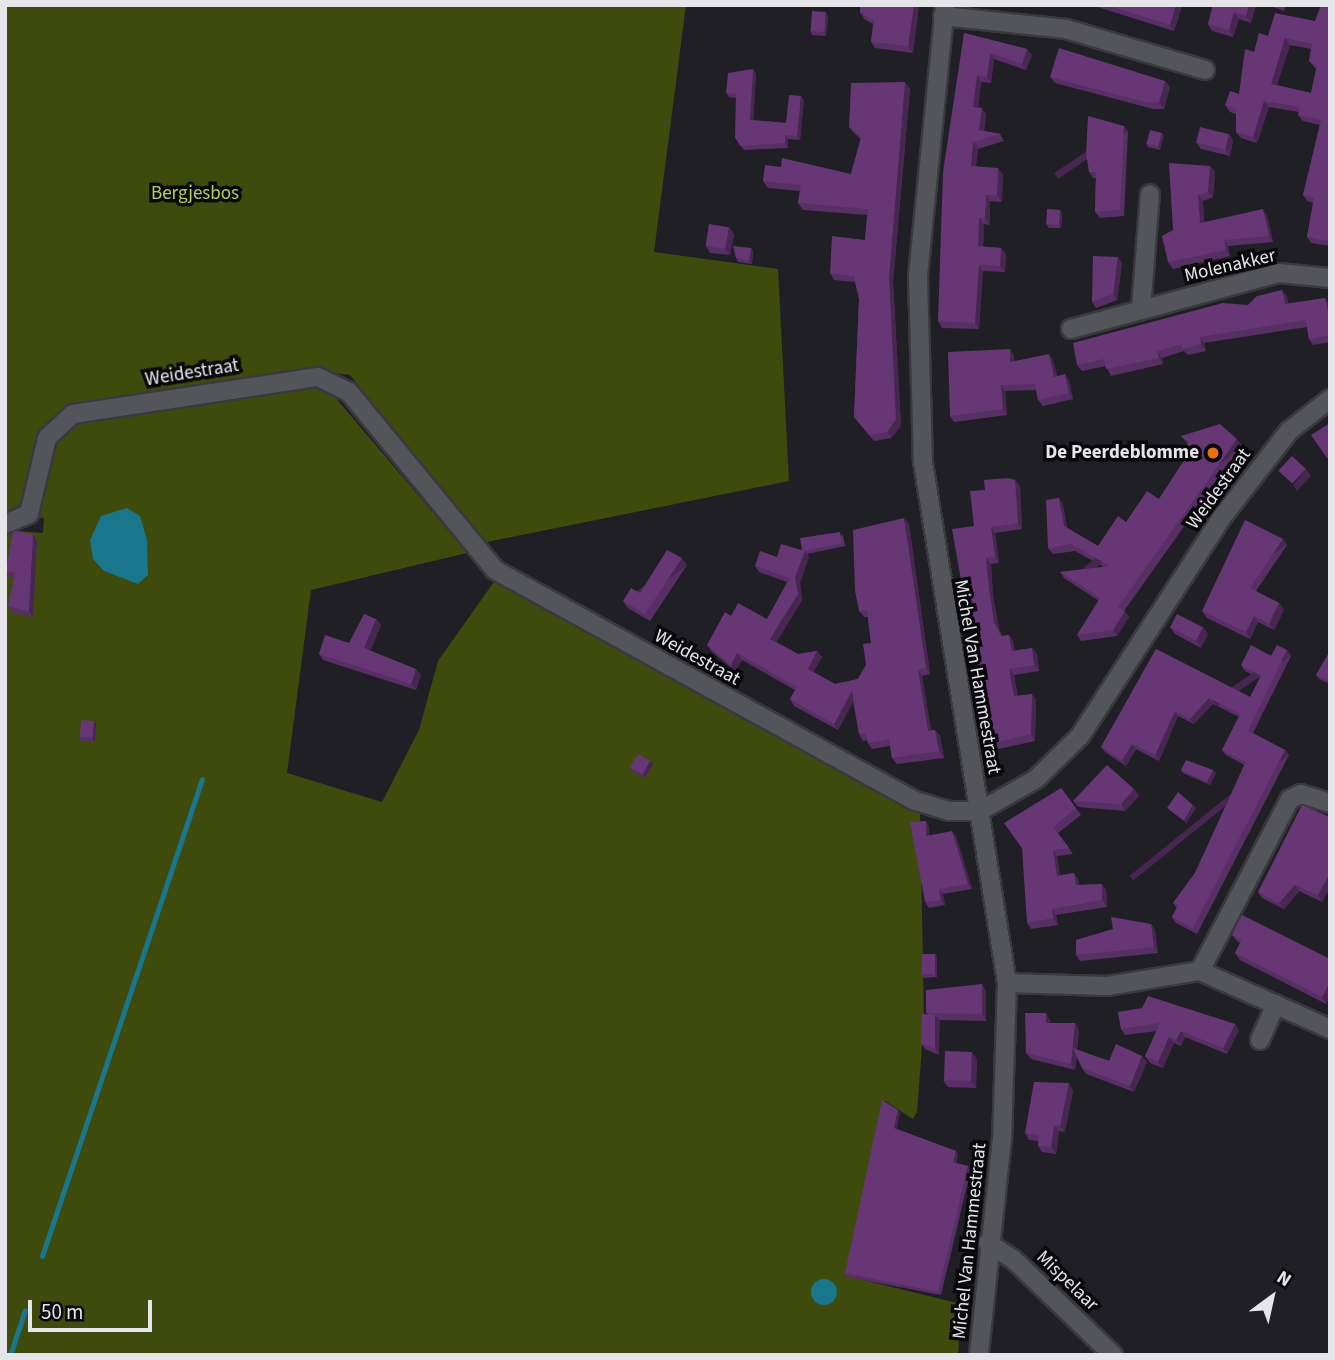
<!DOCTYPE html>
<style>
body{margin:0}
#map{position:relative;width:1335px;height:1360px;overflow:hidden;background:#1f1f25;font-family:"Source Sans 3",sans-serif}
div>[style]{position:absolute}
.green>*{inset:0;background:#3f4b0d}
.water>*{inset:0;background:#19768d}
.round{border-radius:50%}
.stream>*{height:5px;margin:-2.5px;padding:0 2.5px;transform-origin:2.5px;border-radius:2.5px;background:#19768d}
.roads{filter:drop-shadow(2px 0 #3a393e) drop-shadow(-2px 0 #3a393e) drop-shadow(0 2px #3a393e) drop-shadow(0 -2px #3a393e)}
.minor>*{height:18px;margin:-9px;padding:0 9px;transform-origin:9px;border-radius:9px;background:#54545b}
.wall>*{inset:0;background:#582f64}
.shaded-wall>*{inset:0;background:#472651;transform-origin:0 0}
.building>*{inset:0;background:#663774;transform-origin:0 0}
.dots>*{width:19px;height:19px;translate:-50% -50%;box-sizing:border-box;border:4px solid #09090c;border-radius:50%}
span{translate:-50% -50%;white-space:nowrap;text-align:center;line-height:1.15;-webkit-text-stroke:7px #09090c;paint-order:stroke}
.park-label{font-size:19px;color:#b6ce5e}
.street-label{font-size:19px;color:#e6e5ea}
.poi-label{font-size:19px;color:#e6e5ea;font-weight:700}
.right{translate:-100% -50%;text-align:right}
.frame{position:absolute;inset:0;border:7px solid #e6e5ea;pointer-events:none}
.north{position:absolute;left:1237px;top:1262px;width:70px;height:70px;-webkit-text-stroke:5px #09090c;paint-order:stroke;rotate:33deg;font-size:19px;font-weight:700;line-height:28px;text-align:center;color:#e6e5ea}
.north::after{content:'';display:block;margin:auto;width:24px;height:32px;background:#e6e5ea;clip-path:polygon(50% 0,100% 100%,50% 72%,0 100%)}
.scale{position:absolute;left:28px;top:1300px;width:124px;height:32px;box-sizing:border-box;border:4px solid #e6e5ea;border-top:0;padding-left:9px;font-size:21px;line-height:24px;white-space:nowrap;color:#e6e5ea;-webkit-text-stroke:5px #09090c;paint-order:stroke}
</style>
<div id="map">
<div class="green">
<i style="clip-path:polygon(5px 5px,686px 5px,654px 252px,778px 269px,789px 481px,482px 543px,350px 375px,302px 369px,149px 394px,312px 383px,329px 390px,467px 553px,311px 590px,287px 773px,382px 802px,419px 730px,438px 661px,496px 579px,920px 810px,924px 1020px,917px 1112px,913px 1119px,885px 1101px,847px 1276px,961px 1304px,958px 1355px,5px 1355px,5px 530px,43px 533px,44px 518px,5px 513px)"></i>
</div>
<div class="water">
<i style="clip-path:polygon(127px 508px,140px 516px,147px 540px,148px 575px,138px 584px,104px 571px,93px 559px,90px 540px,101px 516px)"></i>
<i class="round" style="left:811px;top:1279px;width:26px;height:26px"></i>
</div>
<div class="stream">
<i style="left:42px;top:1256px;width:503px;rotate:-71.46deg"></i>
<i style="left:10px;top:1355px;width:47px;rotate:-71.6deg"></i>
</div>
<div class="roads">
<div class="minor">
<i style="left:945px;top:5px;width:271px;rotate:95.7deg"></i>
<i style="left:918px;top:275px;width:187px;rotate:88.5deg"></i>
<i style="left:923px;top:462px;width:528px;rotate:80.84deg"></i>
<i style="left:1007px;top:983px;width:155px;rotate:91.8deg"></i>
<i style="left:1002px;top:1138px;width:218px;rotate:96.1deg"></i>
<i style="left:943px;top:16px;width:124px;rotate:6deg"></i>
<i style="left:1066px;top:29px;width:145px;rotate:16.4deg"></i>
<i style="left:1141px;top:310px;width:116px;rotate:-85.6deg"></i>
<i style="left:1071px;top:329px;width:215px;rotate:-15.1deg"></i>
<i style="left:1279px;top:273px;width:51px;rotate:5.6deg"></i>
<i style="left:5px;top:524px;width:26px;rotate:-23deg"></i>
<i style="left:29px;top:514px;width:78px;rotate:-76.7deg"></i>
<i style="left:47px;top:438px;width:35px;rotate:-43deg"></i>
<i style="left:73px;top:414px;width:248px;rotate:-8.6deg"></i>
<i style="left:318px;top:377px;width:34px;rotate:26deg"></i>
<i style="left:349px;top:392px;width:230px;rotate:50.6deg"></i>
<i style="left:495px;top:570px;width:480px;rotate:28.8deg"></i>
<i style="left:916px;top:801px;width:34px;rotate:17deg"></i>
<i style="left:949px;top:811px;width:31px"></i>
<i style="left:980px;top:811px;width:64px;rotate:-29.7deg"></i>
<i style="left:1036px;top:779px;width:62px;rotate:-44.3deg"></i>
<i style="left:1080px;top:736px;width:262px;rotate:-57deg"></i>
<i style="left:1223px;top:516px;width:108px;rotate:-52.2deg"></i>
<i style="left:1289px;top:431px;width:52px;rotate:-38deg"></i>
<i style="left:1200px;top:971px;width:194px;rotate:-62.4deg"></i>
<i style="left:1290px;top:799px;width:12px;rotate:-24deg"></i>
<i style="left:1301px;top:794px;width:30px;rotate:17deg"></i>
<i style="left:1007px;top:983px;width:100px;rotate:1.7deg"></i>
<i style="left:1107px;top:986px;width:94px;rotate:-9.2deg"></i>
<i style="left:1200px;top:971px;width:142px;rotate:24deg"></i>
<i style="left:1260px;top:1040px;width:39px;rotate:-66deg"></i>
<i style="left:988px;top:1243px;width:30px;rotate:33deg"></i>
<i style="left:1013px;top:1259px;width:139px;rotate:43.8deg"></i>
</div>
</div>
<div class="wall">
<i style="clip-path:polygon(919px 5px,913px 53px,875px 48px,871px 42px,873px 24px,864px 19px,860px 12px)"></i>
<i style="clip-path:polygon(1091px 5px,1181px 5px,1182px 6px,1174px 31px)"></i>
<i style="clip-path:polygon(1213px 5px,1256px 5px,1251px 23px,1239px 19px,1233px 37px,1212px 31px,1208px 24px)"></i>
<i style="clip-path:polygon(1267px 5px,1286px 5px,1284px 11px)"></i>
<i style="clip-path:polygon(evenodd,1330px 5px,1330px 246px,1311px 243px,1307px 237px,1313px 203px,1307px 201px,1303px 195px,1320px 125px,1303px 121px,1298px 115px,1299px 112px,1269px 107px,1257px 143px,1241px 138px,1236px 132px,1236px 114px,1230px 112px,1225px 105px,1239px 94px,1254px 52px,1268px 36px,1315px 21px,1330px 5px,1290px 45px,1311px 49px,1309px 61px,1316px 69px,1311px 93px,1277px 85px,1290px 45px)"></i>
<i style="clip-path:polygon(828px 16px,826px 36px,812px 35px,810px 31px)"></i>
<i style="clip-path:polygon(964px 33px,1027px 49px,1032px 55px,1026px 70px,994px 59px,991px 83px,981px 82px,978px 107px,986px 114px,984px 131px,1000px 134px,1004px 141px,978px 149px,976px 166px,1003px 174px,1002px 202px,990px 201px,990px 225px,984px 224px,983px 247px,1001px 248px,1006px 254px,1005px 272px,983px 271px,979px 329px,942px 328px,938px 321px)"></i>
<i style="clip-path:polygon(753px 69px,756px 74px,753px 120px,786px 123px,804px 100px,800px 140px,788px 139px,788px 148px,744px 150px,738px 143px,736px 98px,729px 97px,726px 93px)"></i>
<i style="clip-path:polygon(1050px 77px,1165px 81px,1170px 87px,1164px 109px,1153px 109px,1055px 83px)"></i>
<i style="clip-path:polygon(905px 82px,910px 89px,893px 282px,901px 426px,891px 438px,874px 441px,854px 417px,859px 299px,855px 282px,834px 280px,830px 273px,865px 240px,867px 215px,803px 210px,798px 203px,800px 191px,768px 188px,763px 181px,851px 174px,861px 139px,854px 133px,849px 127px)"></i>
<i style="clip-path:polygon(1124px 126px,1128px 132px,1124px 216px,1100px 218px,1095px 212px,1096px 178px,1093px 178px,1089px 172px)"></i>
<i style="clip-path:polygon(1162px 133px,1164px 136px,1160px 150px,1148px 147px,1146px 143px)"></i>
<i style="clip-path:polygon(1229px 134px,1233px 140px,1230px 156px,1201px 149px,1196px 142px)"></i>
<i style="clip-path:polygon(1210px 166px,1215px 172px,1213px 197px,1203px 201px,1204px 222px,1267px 216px,1273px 242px,1228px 246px,1230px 256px,1173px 269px,1168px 262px,1173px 230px)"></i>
<i style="clip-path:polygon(1060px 210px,1062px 213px,1061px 228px,1049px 228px,1046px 224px)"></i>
<i style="clip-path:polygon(729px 227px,734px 234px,730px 255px,710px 253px,706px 246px)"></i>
<i style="clip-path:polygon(751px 248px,753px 251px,752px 264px,738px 262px,736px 258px)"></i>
<i style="clip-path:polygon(1122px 263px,1117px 300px,1096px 308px,1092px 302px)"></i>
<i style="clip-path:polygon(1282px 290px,1287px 297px,1288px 304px,1325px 298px,1330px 307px,1330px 342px,1313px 345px,1309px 339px,1307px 327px,1204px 343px,1206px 351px,1188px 355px,1184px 351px,1162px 358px,1163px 364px,1111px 376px,1106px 366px,1082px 371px,1077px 365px,1248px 305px)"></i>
<i style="clip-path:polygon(1014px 355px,1014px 361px,1053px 360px,1057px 376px,1069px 380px,1073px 399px,1043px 406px,1038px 400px,1036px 390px,1005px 391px,1007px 415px,954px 422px,950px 416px)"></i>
<i style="clip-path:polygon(1181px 436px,1242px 445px,1124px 611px,1129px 617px,1117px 636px,1081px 641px,1077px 635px,1099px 601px,1064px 578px,1060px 572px,1104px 567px,1075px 551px,1053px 554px,1048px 548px,1063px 505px,1067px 528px,1098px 546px,1126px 522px,1159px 499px,1186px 457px,1183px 452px,1188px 444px)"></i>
<i style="clip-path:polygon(1015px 480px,1020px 486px,1022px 529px,995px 533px,999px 563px,991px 564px,993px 596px,999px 628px,1002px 636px,1009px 635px,1013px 641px,1015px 651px,1032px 648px,1037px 654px,1039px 671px,1014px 675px,1018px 696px,1032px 694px,1036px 700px,1035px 741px,994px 750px,990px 744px,974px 526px,985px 490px)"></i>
<i style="clip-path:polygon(909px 524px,930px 674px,922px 676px,931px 730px,935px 730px,940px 736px,944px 758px,897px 764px,892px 758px,890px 746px,872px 749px,868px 743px,867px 740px,863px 741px,859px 734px,853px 702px,838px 730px,794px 706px,790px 699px,795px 690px,742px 660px,735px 671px,711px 651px,707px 645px,731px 616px,767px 619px,787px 582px,759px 572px,755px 566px,777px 557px,802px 550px,843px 535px,845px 546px,807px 554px,809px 557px,800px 583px,802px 600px,776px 642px,798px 654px,817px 651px,822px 657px,813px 672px,835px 684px,858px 679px,866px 665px,871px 643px,868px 617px,864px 617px,859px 611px)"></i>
<i style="clip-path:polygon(33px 534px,37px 541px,33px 617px,13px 613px,8px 606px,14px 578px,11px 578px,6px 571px)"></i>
<i style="clip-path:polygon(1283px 539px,1287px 545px,1256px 591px,1279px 603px,1284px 610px,1274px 630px,1258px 622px,1250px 639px,1207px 618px,1202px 611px)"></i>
<i style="clip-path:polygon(687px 565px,650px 621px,628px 608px,623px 601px,640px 593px)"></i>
<i style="clip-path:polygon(376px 619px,381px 625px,370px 651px,421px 675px,416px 690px,323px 660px,319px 654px,349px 643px)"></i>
<i style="clip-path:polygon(1170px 627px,1203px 627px,1208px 634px,1201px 648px,1175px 634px)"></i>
<i style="clip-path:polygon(1156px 649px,1250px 697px,1260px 678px,1245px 671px,1241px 665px,1287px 650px,1291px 656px,1253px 733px,1285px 750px,1289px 755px,1197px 934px,1176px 923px,1172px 917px,1177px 908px,1173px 903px,1195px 873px,1244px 765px,1226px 755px,1222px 750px,1239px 717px,1213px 704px,1194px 724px,1178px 716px,1159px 761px,1136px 749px,1126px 766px,1105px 752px,1101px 747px)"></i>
<i style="clip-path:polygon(1330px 651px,1330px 684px,1319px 679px,1316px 675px)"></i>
<i style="clip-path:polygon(96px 724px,95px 742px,81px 741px,79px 737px)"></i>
<i style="clip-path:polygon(650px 761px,653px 764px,645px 778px,632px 771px,630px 768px)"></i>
<i style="clip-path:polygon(1181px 770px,1213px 770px,1216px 773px,1210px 785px,1183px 773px)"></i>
<i style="clip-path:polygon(1061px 788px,1081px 815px,1058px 833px,1073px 854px,1057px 856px,1060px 875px,1074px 873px,1078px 879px,1079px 885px,1102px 884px,1106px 890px,1107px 907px,1056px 915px,1058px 925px,1031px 929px,1027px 923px)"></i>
<i style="clip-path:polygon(1134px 789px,1139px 796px,1125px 811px,1078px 807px,1073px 801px)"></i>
<i style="clip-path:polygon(1330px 817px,1330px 888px,1322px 902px,1299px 891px,1284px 909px,1262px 898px,1258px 892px)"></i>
<i style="clip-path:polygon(926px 821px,929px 827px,929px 835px,956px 836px,972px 889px,943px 894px,945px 905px,929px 908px,925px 902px)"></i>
<i style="clip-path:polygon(1151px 924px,1155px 930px,1158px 953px,1080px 961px,1076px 955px)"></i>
<i style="clip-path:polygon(1232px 935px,1330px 959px,1330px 997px,1326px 1004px,1240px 960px,1235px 953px,1240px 943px,1237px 941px)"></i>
<i style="clip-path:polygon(935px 954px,937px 957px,937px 977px,924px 978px,922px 974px)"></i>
<i style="clip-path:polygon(986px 991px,986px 1021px,939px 1020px,939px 1055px,925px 1049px,921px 1043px,926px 1014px)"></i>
<i style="clip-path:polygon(1118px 1012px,1235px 1024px,1239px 1030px,1227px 1054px,1185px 1037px,1181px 1046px,1174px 1043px,1163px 1068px,1150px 1063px,1145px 1056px,1157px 1031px,1125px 1035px,1121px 1029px)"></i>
<i style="clip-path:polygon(1050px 1020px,1050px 1023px,1075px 1023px,1079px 1030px,1077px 1050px,1109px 1061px,1147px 1062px,1134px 1092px,1086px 1074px,1082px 1068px,1077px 1056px,1075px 1070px,1031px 1059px,1026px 1053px)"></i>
<i style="clip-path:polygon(977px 1059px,976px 1088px,948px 1087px,943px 1080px)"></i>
<i style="clip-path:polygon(1073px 1090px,1065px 1132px,1059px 1131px,1056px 1154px,1042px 1152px,1038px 1146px,1038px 1141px,1029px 1140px,1025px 1133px)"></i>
<i style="clip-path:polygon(900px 1113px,896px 1129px,956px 1151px,958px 1154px,956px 1163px,971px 1169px,941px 1295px,847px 1277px,845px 1273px)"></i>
</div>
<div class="shaded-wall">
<i style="clip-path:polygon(914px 5px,919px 5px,913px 53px,908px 46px)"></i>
<i style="clip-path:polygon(1176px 5px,1182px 6px,1174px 31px,1170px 25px)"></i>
<i style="clip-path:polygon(1249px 5px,1256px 5px,1251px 23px,1246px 16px)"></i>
<i style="clip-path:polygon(826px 12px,828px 16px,826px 36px,823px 33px)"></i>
<i style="clip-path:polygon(1234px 12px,1239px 19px,1233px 37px,1229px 30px)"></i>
<i style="clip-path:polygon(1285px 38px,1290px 45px,1275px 90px,1271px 84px)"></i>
<i style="clip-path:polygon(1027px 49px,1032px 55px,1026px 70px,1022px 64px)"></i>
<i style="clip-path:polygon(990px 53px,994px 59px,991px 83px,987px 77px)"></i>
<i style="clip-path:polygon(753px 69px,756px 74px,753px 124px,750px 120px)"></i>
<i style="clip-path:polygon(977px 75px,981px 82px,978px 113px,973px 107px)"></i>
<i style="clip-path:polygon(1165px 81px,1170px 87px,1164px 109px,1159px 102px)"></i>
<i style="clip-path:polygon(905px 82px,910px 89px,893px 282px,901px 426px,891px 438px,887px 432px,889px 276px)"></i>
<i style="clip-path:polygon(801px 96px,804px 100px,800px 140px,797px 136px)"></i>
<i style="clip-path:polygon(1264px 101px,1269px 107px,1257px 143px,1253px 137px)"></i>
<i style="clip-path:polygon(982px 108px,986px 114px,984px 136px,979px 130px)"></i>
<i style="left:1124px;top:126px;width:7px;height:84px;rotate:56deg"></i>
<i style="clip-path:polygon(1162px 133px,1164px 136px,1160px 150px,1158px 147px)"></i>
<i style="clip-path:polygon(1229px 134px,1233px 140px,1230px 156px,1225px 149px)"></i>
<i style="clip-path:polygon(785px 135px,788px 139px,788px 148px,785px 143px)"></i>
<i style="clip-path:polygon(973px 142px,978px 149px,975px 173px,971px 166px)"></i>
<i style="clip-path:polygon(1210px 166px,1215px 172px,1213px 197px,1208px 191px)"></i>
<i style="clip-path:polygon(998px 168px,1003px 174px,1002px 202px,997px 195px)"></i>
<i style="clip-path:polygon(986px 195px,990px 201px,990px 225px,985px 218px)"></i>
<i style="clip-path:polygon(1198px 195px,1203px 201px,1205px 230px,1200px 223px)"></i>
<i style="clip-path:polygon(1263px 209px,1267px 216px,1273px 242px,1269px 236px)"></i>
<i style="clip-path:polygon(1060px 210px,1062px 213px,1061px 228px,1059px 225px)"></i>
<i style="clip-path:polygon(979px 218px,984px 224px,983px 253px,978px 246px)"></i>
<i style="clip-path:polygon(729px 227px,734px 234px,730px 255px,725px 249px)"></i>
<i style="clip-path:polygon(1224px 240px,1228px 246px,1230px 256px,1226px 250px)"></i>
<i style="clip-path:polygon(751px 248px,753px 251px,752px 264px,749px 261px)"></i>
<i style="clip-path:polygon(1001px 248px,1006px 254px,1005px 272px,1000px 266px)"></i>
<i style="clip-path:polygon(1118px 257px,1122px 263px,1117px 300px,1113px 294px)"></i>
<i style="clip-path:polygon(979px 265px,983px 271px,979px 329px,975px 323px)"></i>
<i style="clip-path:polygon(1282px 290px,1287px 297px,1290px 311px,1285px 304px)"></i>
<i style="clip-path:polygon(1325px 298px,1330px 307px,1330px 321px)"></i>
<i style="clip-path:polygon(1200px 337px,1204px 343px,1206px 351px,1201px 344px)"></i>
<i style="clip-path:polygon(1010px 349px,1014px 355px,1015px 368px,1010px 362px)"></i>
<i style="clip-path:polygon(1157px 351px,1162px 358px,1163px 364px,1159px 358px)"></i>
<i style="clip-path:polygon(1049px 354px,1053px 360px,1058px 383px,1054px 377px)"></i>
<i style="clip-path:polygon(1065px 374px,1069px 380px,1073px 399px,1069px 393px)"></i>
<i style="clip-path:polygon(1001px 385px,1005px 391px,1007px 415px,1003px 409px)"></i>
<i style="left:1237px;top:439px;width:8px;height:206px;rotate:50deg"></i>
<i style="clip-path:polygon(1306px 469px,1311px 476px,1297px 491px,1293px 485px)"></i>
<i style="clip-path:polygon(1015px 480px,1020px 486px,1022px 529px,1018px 523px)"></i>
<i style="clip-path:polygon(1059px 498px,1063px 505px,1068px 532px,1064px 526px)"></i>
<i style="clip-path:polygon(904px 518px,909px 524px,930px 674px,926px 668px)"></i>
<i style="clip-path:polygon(991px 527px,995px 533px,999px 563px,995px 557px)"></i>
<i style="clip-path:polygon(33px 534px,37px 541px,33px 617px,29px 611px)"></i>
<i style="left:1283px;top:539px;width:7px;height:59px;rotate:56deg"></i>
<i style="clip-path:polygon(805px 551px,809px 557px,800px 583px,802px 600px,775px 645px,770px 639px)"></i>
<i style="left:682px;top:558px;width:9px;height:67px;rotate:54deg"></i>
<i style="clip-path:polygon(986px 558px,991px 564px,993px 596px,999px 628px,1005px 643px,1001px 636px,994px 622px,989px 589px)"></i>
<i style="clip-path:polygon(1279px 603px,1284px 610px,1274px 630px,1269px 624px)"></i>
<i style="clip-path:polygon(1125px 611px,1129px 617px,1117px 636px,1113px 630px)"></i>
<i style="clip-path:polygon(1254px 616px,1258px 622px,1250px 639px,1246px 632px)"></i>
<i style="clip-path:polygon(376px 619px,381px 625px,369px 655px,364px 648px)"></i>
<i style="clip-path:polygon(1203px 627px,1208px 634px,1201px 648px,1196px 641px)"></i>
<i style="clip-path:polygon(1009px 635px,1013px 641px,1016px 658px,1012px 651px)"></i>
<i style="clip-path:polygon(1032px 648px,1037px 654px,1039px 671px,1034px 665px)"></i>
<i style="left:1287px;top:650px;width:7px;height:90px;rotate:56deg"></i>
<i style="clip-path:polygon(817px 651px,822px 657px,812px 675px,808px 669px)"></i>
<i style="clip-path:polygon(737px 653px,742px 660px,735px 671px,731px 665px)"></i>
<i style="clip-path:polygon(416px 669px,421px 675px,416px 690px,411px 684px)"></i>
<i style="clip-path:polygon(1009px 669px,1014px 675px,1019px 703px,1014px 696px)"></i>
<i style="clip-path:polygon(918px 670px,922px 676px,932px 737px,928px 731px)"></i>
<i style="clip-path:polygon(852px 691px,856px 697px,838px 730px,834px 724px)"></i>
<i style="clip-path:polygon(1032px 694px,1036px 700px,1035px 741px,1031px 734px)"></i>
<i style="clip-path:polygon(1209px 698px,1213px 704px,1194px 724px,1190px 719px)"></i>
<i style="clip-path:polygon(1175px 711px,1178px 716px,1159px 761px,1155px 755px)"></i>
<i style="clip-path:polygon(94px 721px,96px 724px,95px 742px,92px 738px)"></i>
<i style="clip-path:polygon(935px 730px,940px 736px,944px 758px,939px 751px)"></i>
<i style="clip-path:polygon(1132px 744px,1136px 749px,1126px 766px,1122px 760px)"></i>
<i style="left:1285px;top:750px;width:6px;height:200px;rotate:51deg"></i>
<i style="clip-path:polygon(650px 761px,653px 764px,645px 778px,643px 774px)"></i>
<i style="clip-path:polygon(1213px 770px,1216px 773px,1210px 785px,1207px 782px)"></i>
<i style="clip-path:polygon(1134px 789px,1139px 796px,1125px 811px,1121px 804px)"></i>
<i style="clip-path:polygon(1193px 805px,1196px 808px,1186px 824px,1184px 821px)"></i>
<i style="clip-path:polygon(926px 821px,929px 827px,929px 841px,926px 836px)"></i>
<i style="clip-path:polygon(952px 831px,956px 836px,972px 889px,968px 884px)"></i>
<i style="clip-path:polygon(1053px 850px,1057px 856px,1061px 882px,1057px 876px)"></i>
<i style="clip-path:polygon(1074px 873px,1078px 879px,1080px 892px,1076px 885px)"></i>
<i style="clip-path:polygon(1330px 873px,1330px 888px,1322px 902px,1318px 895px)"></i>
<i style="clip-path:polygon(1102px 884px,1106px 890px,1107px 907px,1102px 900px)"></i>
<i style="clip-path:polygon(1295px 885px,1299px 891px,1284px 909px,1279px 903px)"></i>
<i style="clip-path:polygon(939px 889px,943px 894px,945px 905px,941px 900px)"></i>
<i style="clip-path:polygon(1052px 909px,1056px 915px,1058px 925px,1053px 918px)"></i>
<i style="clip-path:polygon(1151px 924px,1155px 930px,1158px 953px,1154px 947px)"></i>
<i style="clip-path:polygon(935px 954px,937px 957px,937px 977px,935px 974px)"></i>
<i style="clip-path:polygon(982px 984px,986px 991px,986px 1021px,982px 1014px)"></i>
<i style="clip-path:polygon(1329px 984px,1330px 985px,1330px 997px,1326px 1004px,1322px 997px)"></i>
<i style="clip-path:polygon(1046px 1013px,1050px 1020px,1051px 1030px,1046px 1023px)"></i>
<i style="clip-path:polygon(935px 1015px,940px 1021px,939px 1055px,935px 1049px)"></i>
<i style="clip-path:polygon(1075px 1023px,1079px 1030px,1075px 1070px,1071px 1064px)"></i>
<i style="clip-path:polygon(1235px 1024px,1239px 1030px,1227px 1054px,1223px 1048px)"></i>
<i style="clip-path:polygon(1181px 1031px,1185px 1037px,1181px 1046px,1176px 1040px)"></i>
<i style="clip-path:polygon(1169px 1037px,1174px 1043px,1163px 1068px,1158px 1062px)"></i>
<i style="clip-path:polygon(972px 1052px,977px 1059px,976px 1088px,971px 1082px)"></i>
<i style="clip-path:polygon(1142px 1056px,1147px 1062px,1134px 1092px,1130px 1086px)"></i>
<i style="clip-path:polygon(1069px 1083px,1073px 1090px,1065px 1132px,1060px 1126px)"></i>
<i style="clip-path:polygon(898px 1110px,900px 1113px,896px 1131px,894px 1128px)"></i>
<i style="clip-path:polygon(1054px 1125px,1059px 1131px,1056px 1154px,1051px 1147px)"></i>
<i style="clip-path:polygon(956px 1151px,958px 1154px,955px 1166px,953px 1162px)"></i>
<i style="left:968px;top:1166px;width:4px;height:130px;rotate:45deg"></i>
</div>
<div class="building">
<i style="clip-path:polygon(860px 5px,914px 5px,908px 46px,871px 42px,874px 21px,860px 12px)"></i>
<i style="clip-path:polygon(1106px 5px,1176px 5px,1170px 25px)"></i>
<i style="clip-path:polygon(1213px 5px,1249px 5px,1246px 16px,1234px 12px,1229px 30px,1208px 24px)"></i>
<i style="clip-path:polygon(evenodd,1321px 5px,1330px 5px,1330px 241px,1307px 237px,1314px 198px,1303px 195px,1321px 120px,1298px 115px,1300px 107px,1264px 101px,1253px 137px,1236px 132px,1236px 109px,1225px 105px,1230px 91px,1239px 94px,1245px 49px,1254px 52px,1259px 33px,1268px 36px,1275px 13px,1315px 21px,1321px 5px,1285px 38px,1312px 44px,1309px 61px,1317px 66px,1311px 93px,1271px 84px,1285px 38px)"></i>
<i style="left:812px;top:11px;width:14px;height:20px;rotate:4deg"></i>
<i style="clip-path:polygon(964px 33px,1027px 49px,1022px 64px,990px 53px,987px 77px,977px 75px,973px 107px,982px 108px,979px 130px,1000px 134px,973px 142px,971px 166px,998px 168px,997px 195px,986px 195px,985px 218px,979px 218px,978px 246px,1001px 248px,1000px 266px,979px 265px,975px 323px,938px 321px,943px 172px)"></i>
<i style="clip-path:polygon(1059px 48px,1165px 81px,1159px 102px,1148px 103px,1050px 77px)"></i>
<i style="clip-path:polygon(753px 69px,750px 120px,786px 123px,789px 95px,801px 96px,797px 136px,785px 135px,785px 143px,741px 146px,735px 138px,736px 94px,726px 93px,728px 73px)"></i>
<i style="clip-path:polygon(905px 82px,889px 276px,896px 419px,887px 432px,869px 435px,854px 417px,859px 299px,854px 276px,830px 273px,832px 236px,865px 240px,868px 209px,798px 203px,801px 185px,763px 181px,765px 165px,781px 167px,782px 158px,851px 174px,861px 137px,849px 127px,851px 83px)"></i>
<i style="clip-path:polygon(1088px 116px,1124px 126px,1120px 210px,1095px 212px,1096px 172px,1089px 172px,1086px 153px)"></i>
<i style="left:1200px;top:127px;width:30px;height:16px;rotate:14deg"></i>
<i style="left:1150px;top:130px;width:12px;height:14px;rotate:14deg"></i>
<i style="clip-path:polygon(1169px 163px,1210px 166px,1208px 191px,1198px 195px,1200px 223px,1263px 209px,1269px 236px,1224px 240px,1226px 250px,1168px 262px,1162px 236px,1173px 230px)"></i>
<i style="left:1047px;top:209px;width:13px;height:15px;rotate:4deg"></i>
<i style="left:709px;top:224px;width:20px;height:22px;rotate:9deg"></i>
<i style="clip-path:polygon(733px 246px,751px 248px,749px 261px,736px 258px)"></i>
<i style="clip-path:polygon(1093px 256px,1118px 257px,1113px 294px,1092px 302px)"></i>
<i style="clip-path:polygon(1282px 290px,1285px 304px,1325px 298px,1330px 321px,1330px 335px,1309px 339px,1306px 320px,1200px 337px,1201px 344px,1183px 349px,1182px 344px,1157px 351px,1159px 358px,1106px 369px,1104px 359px,1077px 365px,1073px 343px,1223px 303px,1248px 305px,1257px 296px)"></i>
<i style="clip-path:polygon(1010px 349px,1010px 362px,1049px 354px,1054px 377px,1065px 374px,1069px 393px,1038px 400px,1035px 384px,1001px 385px,1003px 409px,950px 416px,948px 352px)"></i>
<i style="clip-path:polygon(1330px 423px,1330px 456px,1327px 458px,1311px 435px)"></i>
<i style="clip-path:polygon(1220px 424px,1237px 439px,1118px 607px,1125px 611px,1113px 630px,1077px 635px,1100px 598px,1060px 572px,1110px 566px,1071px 544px,1048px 548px,1046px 500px,1059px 498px,1064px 526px,1098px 546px,1118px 516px,1126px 522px,1147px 491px,1159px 499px,1188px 455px,1183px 452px,1189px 442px,1181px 436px)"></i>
<i style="left:1292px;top:456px;width:19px;height:20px;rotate:43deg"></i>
<i style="clip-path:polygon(1008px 478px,1015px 480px,1018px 523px,991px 527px,995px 557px,986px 558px,989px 589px,994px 622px,1001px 636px,1009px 635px,1012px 651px,1032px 648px,1034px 665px,1009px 669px,1014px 696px,1032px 694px,1031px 734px,990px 744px,952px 529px,974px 526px,970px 491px,985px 490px,984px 480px)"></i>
<i style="clip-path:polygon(904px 518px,926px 668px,918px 670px,928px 731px,935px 730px,939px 751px,892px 758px,889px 739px,868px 743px,866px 733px,859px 734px,852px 691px,834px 724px,790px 699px,797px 687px,737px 653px,731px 665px,707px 645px,725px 612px,731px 616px,738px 603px,767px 619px,790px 578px,755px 566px,760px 551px,777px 557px,781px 544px,805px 551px,795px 577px,798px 594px,770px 639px,798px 654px,817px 651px,808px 669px,835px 684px,858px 679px,866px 665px,863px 644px,871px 643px,867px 610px,859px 611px,855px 591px,853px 530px)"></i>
<i style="clip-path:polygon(1245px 520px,1283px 539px,1250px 588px,1279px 603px,1269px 624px,1254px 616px,1246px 632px,1202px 611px)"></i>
<i style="clip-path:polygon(13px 531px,33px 534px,29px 611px,8px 606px,15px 573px,6px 571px)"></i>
<i style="clip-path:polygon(840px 532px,842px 543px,804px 551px,802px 550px,800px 538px)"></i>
<i style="clip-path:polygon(667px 550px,682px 558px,645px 614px,623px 601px,631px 588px,640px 593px)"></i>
<i style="clip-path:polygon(364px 614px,376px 619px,364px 648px,416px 669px,411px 684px,319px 654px,325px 635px,349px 643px)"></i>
<i style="left:1177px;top:614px;width:29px;height:15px;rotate:27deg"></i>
<i style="clip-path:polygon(1251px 645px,1271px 656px,1277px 645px,1287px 650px,1248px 731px,1285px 750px,1193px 928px,1172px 917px,1178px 905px,1173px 903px,1195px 873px,1246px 762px,1222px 750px,1240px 714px,1209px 698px,1190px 719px,1175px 711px,1155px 755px,1132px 744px,1122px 760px,1101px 747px,1156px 649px,1250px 697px,1261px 676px,1241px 665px)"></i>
<i style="clip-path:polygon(1330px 651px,1330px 682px,1316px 675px)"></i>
<i style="left:81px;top:720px;width:13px;height:17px;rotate:4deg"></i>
<i style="left:638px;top:754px;width:14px;height:16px;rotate:30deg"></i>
<i style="clip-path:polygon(1186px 760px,1213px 770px,1207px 782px,1181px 770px)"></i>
<i style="clip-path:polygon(1107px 765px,1134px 789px,1121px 804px,1073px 801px)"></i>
<i style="clip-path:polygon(1061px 788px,1076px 808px,1053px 827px,1069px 848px,1053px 850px,1057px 876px,1074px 873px,1076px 885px,1102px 884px,1102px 900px,1052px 909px,1053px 918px,1027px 923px,1022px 848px,1004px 823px)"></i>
<i style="clip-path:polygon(1178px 792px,1193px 805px,1184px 821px,1167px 808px)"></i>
<i style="clip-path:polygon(1302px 805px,1330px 817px,1330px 873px,1318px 895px,1295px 885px,1279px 903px,1258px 892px)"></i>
<i style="clip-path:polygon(926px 821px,926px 836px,952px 831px,968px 884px,939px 889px,941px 900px,925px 902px,910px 822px)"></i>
<i style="clip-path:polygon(1242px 915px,1330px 959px,1330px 984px,1329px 984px,1322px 997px,1235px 953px,1242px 940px,1232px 935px)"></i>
<i style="clip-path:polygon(1111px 917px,1151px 924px,1154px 947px,1076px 955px,1076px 940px,1113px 929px)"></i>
<i style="left:922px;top:954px;width:13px;height:20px"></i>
<i style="clip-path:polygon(982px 984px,982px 1014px,926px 1013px,926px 990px)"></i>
<i style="clip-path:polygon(1148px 996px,1235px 1024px,1223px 1048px,1181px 1031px,1176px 1040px,1169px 1037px,1158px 1062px,1145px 1056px,1160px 1023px,1121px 1029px,1118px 1012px,1142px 1008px)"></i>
<i style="clip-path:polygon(1025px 1013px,1046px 1013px,1046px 1023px,1075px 1023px,1071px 1064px,1026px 1053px)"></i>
<i style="clip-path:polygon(922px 1014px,935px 1015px,935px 1049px,921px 1043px)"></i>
<i style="clip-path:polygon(1116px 1044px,1142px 1056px,1130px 1086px,1082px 1068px,1073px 1048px,1109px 1061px)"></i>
<i style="left:945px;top:1051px;width:27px;height:29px;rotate:2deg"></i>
<i style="clip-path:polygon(1034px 1082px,1069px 1083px,1060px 1126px,1054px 1125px,1051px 1147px,1038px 1146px,1039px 1135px,1025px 1133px)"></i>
<i style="clip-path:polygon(882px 1100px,898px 1110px,894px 1128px,956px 1151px,953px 1162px,968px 1166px,938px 1292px,845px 1273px)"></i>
</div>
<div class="dots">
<i style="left:1213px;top:453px;background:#e8710a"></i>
</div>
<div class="park-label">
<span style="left:195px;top:194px">Bergjesbos</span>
</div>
<div class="street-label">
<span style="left:1230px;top:266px;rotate:-13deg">Molenakker</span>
<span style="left:192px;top:373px;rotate:-9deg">Weidestraat</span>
<span style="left:1219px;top:489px;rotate:-54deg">Weidestraat</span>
<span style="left:697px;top:658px;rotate:29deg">Weidestraat</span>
<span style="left:977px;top:677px;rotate:80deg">Michel Van Hammestraat</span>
<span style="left:970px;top:1241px;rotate:-84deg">Michel Van Hammestraat</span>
<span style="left:1067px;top:1281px;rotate:44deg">Mispelaar</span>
</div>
<div class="poi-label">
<span class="right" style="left:1199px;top:453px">De Peerdeblomme</span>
</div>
<div class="frame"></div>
<div class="north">N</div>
<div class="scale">50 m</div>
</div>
